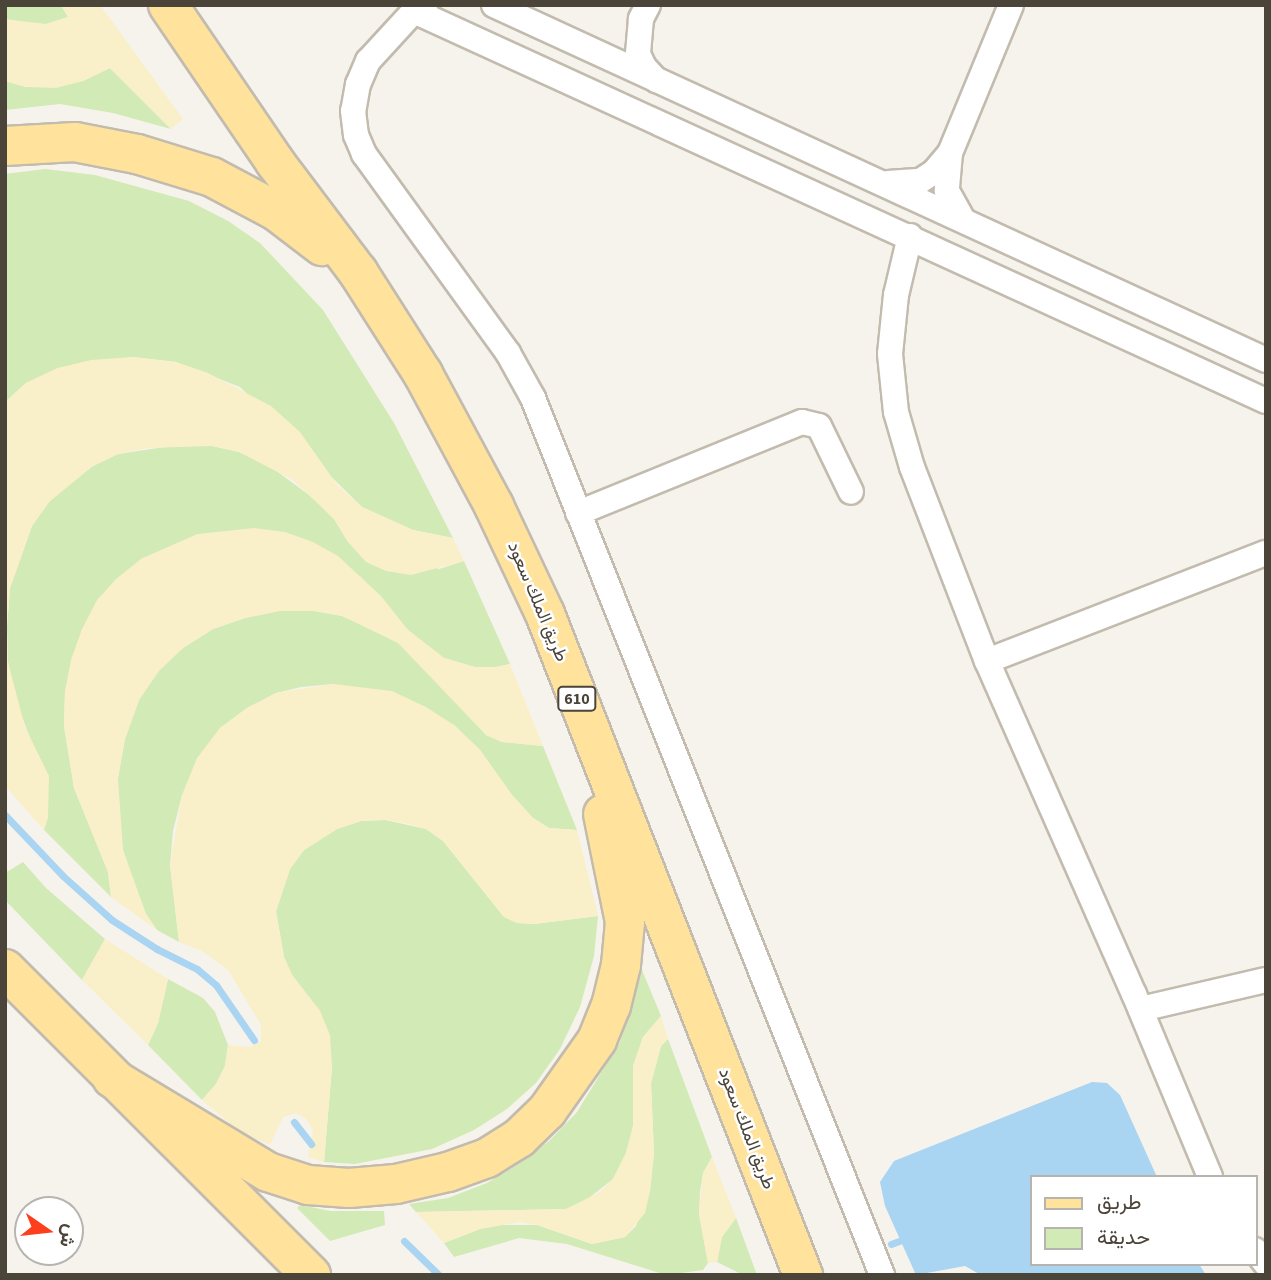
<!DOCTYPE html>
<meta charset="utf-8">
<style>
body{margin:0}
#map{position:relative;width:1271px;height:1280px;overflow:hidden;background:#f6f3ec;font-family:"Source Sans 3",Vazirmatn,sans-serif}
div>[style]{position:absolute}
.green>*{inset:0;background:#d2eab5}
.sand>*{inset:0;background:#f9efc9}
.water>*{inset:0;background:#a9d4f2}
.stream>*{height:7px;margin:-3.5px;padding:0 3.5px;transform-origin:3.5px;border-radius:3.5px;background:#a9d4f2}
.roads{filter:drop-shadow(2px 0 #c2bbae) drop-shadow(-2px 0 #c2bbae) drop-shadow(0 2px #c2bbae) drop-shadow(0 -2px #c2bbae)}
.minor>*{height:24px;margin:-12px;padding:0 12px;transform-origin:12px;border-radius:12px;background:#fff}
.primary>*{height:38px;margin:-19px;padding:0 19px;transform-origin:19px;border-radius:19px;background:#ffe39c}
span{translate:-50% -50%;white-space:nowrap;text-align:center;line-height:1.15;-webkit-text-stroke:5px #fff;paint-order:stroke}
.shield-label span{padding:2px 5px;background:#fff;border:2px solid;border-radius:5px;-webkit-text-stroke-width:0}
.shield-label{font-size:16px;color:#4b4439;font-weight:700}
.street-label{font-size:18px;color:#4b4439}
.frame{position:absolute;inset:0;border:7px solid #4b4439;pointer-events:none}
.legend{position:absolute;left:1030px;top:1175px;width:228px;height:91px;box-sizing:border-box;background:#fff;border:2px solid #b7b4b0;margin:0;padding:9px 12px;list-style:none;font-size:21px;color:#4b4439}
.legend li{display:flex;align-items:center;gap:14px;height:35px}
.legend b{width:35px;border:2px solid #b7b4b0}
.north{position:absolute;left:14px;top:1196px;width:70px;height:70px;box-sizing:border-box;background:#fff;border:2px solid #b7b4b0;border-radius:50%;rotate:104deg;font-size:19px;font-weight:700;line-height:28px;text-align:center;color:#4b4439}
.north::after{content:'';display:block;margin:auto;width:24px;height:32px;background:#fc3f1d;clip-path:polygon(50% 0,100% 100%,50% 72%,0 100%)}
</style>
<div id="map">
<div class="green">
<i style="clip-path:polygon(5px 5px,61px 5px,68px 17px,46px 24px,18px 23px,5px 19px)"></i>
<i style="clip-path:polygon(110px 68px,171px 129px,113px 113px,60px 104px,5px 110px,5px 81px,26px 87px,83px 81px)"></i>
<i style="clip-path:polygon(45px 169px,95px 175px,189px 201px,228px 221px,260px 243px,323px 310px,394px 423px,453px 538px,413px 530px,362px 507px,240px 387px,176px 362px,133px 357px,58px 368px,26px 383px,5px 402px,5px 174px)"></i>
<i style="clip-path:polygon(178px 445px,212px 446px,239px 452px,267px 464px,313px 498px,334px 519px,348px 542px,439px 569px,464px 561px,510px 664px,496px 667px,475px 667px,444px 658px,408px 630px,360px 576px,198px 534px,141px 559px,82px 629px,65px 691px,64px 726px,74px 788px,108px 872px,111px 897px,44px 830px,48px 817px,34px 749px,14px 695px,8px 662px,7px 627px,10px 588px,32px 526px,49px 502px,69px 484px,93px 466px,118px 454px)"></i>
<i style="clip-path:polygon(279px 611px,314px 611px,342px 616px,372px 628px,398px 643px,419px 661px,486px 735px,502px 742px,543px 746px,577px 830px,549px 828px,533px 818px,512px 795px,480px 750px,454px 725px,333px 684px,301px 687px,276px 693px,247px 708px,220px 728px,182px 795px,173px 831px,170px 865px,179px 942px,157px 930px,146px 914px,135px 886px,123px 850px,118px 812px,118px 778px,125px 739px,139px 700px,158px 671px,183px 648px,213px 629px,245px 618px)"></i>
<i style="clip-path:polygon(385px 820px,426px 829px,443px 841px,504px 917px,517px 923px,534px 924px,598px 916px,594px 956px,580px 1007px,560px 1049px,536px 1083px,507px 1109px,474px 1130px,432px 1149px,355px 1164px,324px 1162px,332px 1067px,320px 1011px,292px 975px,284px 957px,276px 911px,290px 869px,304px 850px,337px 829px,361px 821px)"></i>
<i style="clip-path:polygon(23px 862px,46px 888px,105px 939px,82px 980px,5px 900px,5px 873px)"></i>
<i style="clip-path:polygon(642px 970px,661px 1016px,643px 1037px,633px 1066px,633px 1126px,626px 1153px,613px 1179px,585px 1201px,566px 1209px,416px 1212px,409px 1204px,448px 1198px,487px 1183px,517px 1165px,549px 1141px,577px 1112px,620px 1042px)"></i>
<i style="clip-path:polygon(168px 979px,203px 998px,215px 1012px,228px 1045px,225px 1066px,216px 1084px,202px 1100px,148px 1045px,158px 1023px)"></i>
<i style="clip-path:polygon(668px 1039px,712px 1157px,703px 1173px,700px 1192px,699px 1214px,708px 1263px,703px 1270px,666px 1275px,567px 1244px,519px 1238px,454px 1257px,444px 1243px,480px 1229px,500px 1225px,537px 1225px,592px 1244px,625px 1237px,636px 1226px,650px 1191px,654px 1153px,651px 1083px,661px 1046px)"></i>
<i style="clip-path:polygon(300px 1205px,330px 1211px,384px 1211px,385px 1225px,330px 1241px,297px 1208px)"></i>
<i style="clip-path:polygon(736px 1218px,757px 1275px,743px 1275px,717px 1262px,722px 1237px)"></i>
</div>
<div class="sand">
<i style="clip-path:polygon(61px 5px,100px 5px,183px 119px,171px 129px,110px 68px,83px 81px,56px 88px,26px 87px,5px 81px,5px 19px,46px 24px,68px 17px)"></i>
<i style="clip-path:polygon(133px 357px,176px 362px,208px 373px,271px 406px,300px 432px,338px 486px,362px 507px,413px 530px,453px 538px,464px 561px,411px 575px,386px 571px,366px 562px,348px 542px,334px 519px,293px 480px,239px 452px,212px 446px,148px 448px,118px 454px,93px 466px,49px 502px,32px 526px,10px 588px,7px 627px,8px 662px,25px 727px,49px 776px,48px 817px,44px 830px,5px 786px,5px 402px,26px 383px,58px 368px,91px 360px)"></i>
<i style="clip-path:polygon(254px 528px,285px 532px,313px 542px,338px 556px,381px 596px,408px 630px,444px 658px,475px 667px,496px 667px,510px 664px,543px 746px,502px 742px,486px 735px,398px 643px,342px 616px,314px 611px,279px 611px,245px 618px,213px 629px,183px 648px,159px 671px,139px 700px,125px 739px,118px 778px,123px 850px,146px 914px,157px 930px,111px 897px,108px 872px,74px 788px,64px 726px,65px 691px,71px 660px,82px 629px,97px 600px,116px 579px,141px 559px,198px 534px)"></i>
<i style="clip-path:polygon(333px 684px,392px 691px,426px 707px,454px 725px,480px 750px,512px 795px,533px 818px,549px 828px,577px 830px,598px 916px,534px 924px,517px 923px,504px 917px,443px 841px,426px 829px,405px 823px,385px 820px,361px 821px,337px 829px,304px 850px,290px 869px,276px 911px,284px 957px,292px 975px,320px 1011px,330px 1035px,332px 1067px,324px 1162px,308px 1157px,313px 1130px,306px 1119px,296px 1113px,283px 1117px,270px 1145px,240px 1132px,202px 1100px,216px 1084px,225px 1066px,228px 1045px,250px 1047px,261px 1041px,261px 1025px,228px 970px,202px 951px,179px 942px,170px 865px,182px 795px,197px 758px,220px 728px,247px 708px,276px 693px)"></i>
<i style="clip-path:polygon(105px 939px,168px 979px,158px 1023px,148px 1045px,82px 980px)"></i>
<i style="clip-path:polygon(661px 1016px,668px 1039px,661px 1046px,651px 1083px,654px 1153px,650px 1191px,645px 1213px,625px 1237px,592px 1244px,538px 1225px,520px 1222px,480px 1229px,444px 1243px,416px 1212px,566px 1209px,600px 1192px,613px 1179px,626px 1153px,633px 1126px,633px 1066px,643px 1037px)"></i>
<i style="clip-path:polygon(712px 1157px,736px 1218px,722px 1237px,717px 1262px,708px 1263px,699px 1214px,703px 1173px)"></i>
</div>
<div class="water">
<i style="clip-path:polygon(1092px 1082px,1107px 1083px,1120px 1095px,1157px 1177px,1031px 1177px,1031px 1264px,1199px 1264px,1206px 1275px,981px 1275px,965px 1266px,916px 1275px,885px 1206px,880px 1182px,894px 1161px)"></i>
</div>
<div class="stream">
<i style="left:5px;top:815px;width:84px;rotate:46.4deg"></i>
<i style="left:63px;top:876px;width:66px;rotate:41.9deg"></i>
<i style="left:112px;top:920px;width:54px;rotate:32.8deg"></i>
<i style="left:157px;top:949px;width:45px;rotate:26.6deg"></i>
<i style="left:197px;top:969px;width:25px;rotate:40deg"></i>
<i style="left:216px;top:985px;width:67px;rotate:55.4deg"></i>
<i style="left:294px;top:1122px;width:28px;rotate:52deg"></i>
<i style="left:404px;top:1241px;width:49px;rotate:44.2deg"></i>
<i style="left:891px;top:1244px;width:17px;rotate:-21deg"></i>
</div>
<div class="roads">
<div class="minor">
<i style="left:425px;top:5px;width:13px;rotate:151deg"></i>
<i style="left:414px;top:11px;width:68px;rotate:132.6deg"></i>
<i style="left:368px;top:61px;width:25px;rotate:113deg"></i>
<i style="left:358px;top:84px;width:27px;rotate:100deg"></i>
<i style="left:353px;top:111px;width:24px;rotate:83deg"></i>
<i style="left:356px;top:135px;width:21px;rotate:67deg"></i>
<i style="left:364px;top:154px;width:246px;rotate:54.1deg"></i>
<i style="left:508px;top:353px;width:51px;rotate:60.9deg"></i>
<i style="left:533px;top:398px;width:944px;rotate:68.3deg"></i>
<i style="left:494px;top:5px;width:850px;rotate:24.7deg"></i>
<i style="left:648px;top:5px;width:16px;rotate:117deg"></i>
<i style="left:641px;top:19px;width:35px;rotate:95deg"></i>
<i style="left:638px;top:54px;width:14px;rotate:65deg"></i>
<i style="left:644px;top:67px;width:18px;rotate:47deg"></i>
<i style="left:414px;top:11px;width:937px;rotate:24.6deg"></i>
<i style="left:950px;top:153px;width:160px;rotate:-67.6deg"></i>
<i style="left:888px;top:183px;width:32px;rotate:-4deg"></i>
<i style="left:920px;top:181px;width:17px;rotate:-33deg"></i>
<i style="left:934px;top:172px;width:25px;rotate:-50deg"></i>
<i style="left:950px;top:153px;width:38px;rotate:95deg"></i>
<i style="left:947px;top:191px;width:33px;rotate:61deg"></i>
<i style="left:910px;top:236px;width:61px;rotate:103.3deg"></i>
<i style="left:896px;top:295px;width:59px;rotate:95.8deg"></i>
<i style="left:890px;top:354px;width:58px;rotate:84.1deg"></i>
<i style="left:896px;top:412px;width:57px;rotate:73.8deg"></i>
<i style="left:912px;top:467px;width:208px;rotate:68.9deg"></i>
<i style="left:987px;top:661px;width:364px;rotate:66.2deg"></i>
<i style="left:1134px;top:994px;width:198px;rotate:67.4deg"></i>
<i style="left:578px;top:513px;width:242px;rotate:-22.1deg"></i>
<i style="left:802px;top:422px;width:17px;rotate:13deg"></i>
<i style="left:819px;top:426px;width:73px;rotate:64.1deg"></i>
<i style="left:987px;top:661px;width:299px;rotate:-21.2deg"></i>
<i style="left:1141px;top:1009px;width:128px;rotate:-13.1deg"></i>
<i style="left:1255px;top:1250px;width:18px;rotate:52deg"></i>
</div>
<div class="primary">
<i style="left:168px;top:5px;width:190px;rotate:55.7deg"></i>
<i style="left:275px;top:162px;width:138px;rotate:53deg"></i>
<i style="left:358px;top:272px;width:121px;rotate:57.5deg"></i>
<i style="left:423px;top:374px;width:150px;rotate:61.7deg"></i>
<i style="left:494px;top:506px;width:119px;rotate:64.7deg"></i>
<i style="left:545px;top:614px;width:710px;rotate:68.68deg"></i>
<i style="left:5px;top:146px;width:70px;rotate:-3.3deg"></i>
<i style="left:75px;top:142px;width:63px;rotate:11deg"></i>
<i style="left:137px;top:154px;width:78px;rotate:17deg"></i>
<i style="left:212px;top:177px;width:72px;rotate:28deg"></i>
<i style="left:276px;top:211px;width:58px;rotate:37.3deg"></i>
<i style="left:5px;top:969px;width:433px;rotate:45deg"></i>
<i style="left:112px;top:1078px;width:182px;rotate:31.1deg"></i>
<i style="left:268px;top:1172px;width:42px;rotate:18deg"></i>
<i style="left:308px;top:1185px;width:41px;rotate:4.2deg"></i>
<i style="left:349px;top:1188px;width:47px;rotate:-4.9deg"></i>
<i style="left:396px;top:1184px;width:53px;rotate:-13deg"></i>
<i style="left:448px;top:1172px;width:41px;rotate:-19.7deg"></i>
<i style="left:487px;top:1158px;width:38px;rotate:-32deg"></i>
<i style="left:519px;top:1138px;width:39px;rotate:-44deg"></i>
<i style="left:547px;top:1111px;width:87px;rotate:-54.8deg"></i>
<i style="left:597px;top:1040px;width:37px;rotate:-68deg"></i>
<i style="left:611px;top:1006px;width:42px;rotate:-76.3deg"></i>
<i style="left:621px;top:965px;width:43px;rotate:-84.7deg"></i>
<i style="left:625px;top:922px;width:110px;rotate:-101.5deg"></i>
</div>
</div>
<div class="shield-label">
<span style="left:577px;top:699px">610</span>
</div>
<div class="street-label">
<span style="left:537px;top:602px;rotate:67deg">طريق الملك سعود</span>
<span style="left:746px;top:1129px;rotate:69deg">طريق الملك سعود</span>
</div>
<div class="frame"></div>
<ul class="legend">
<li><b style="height:9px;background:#ffe39c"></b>طريق</li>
<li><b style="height:19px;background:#d2eab5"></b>حديقة</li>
</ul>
<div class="north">ش</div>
</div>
